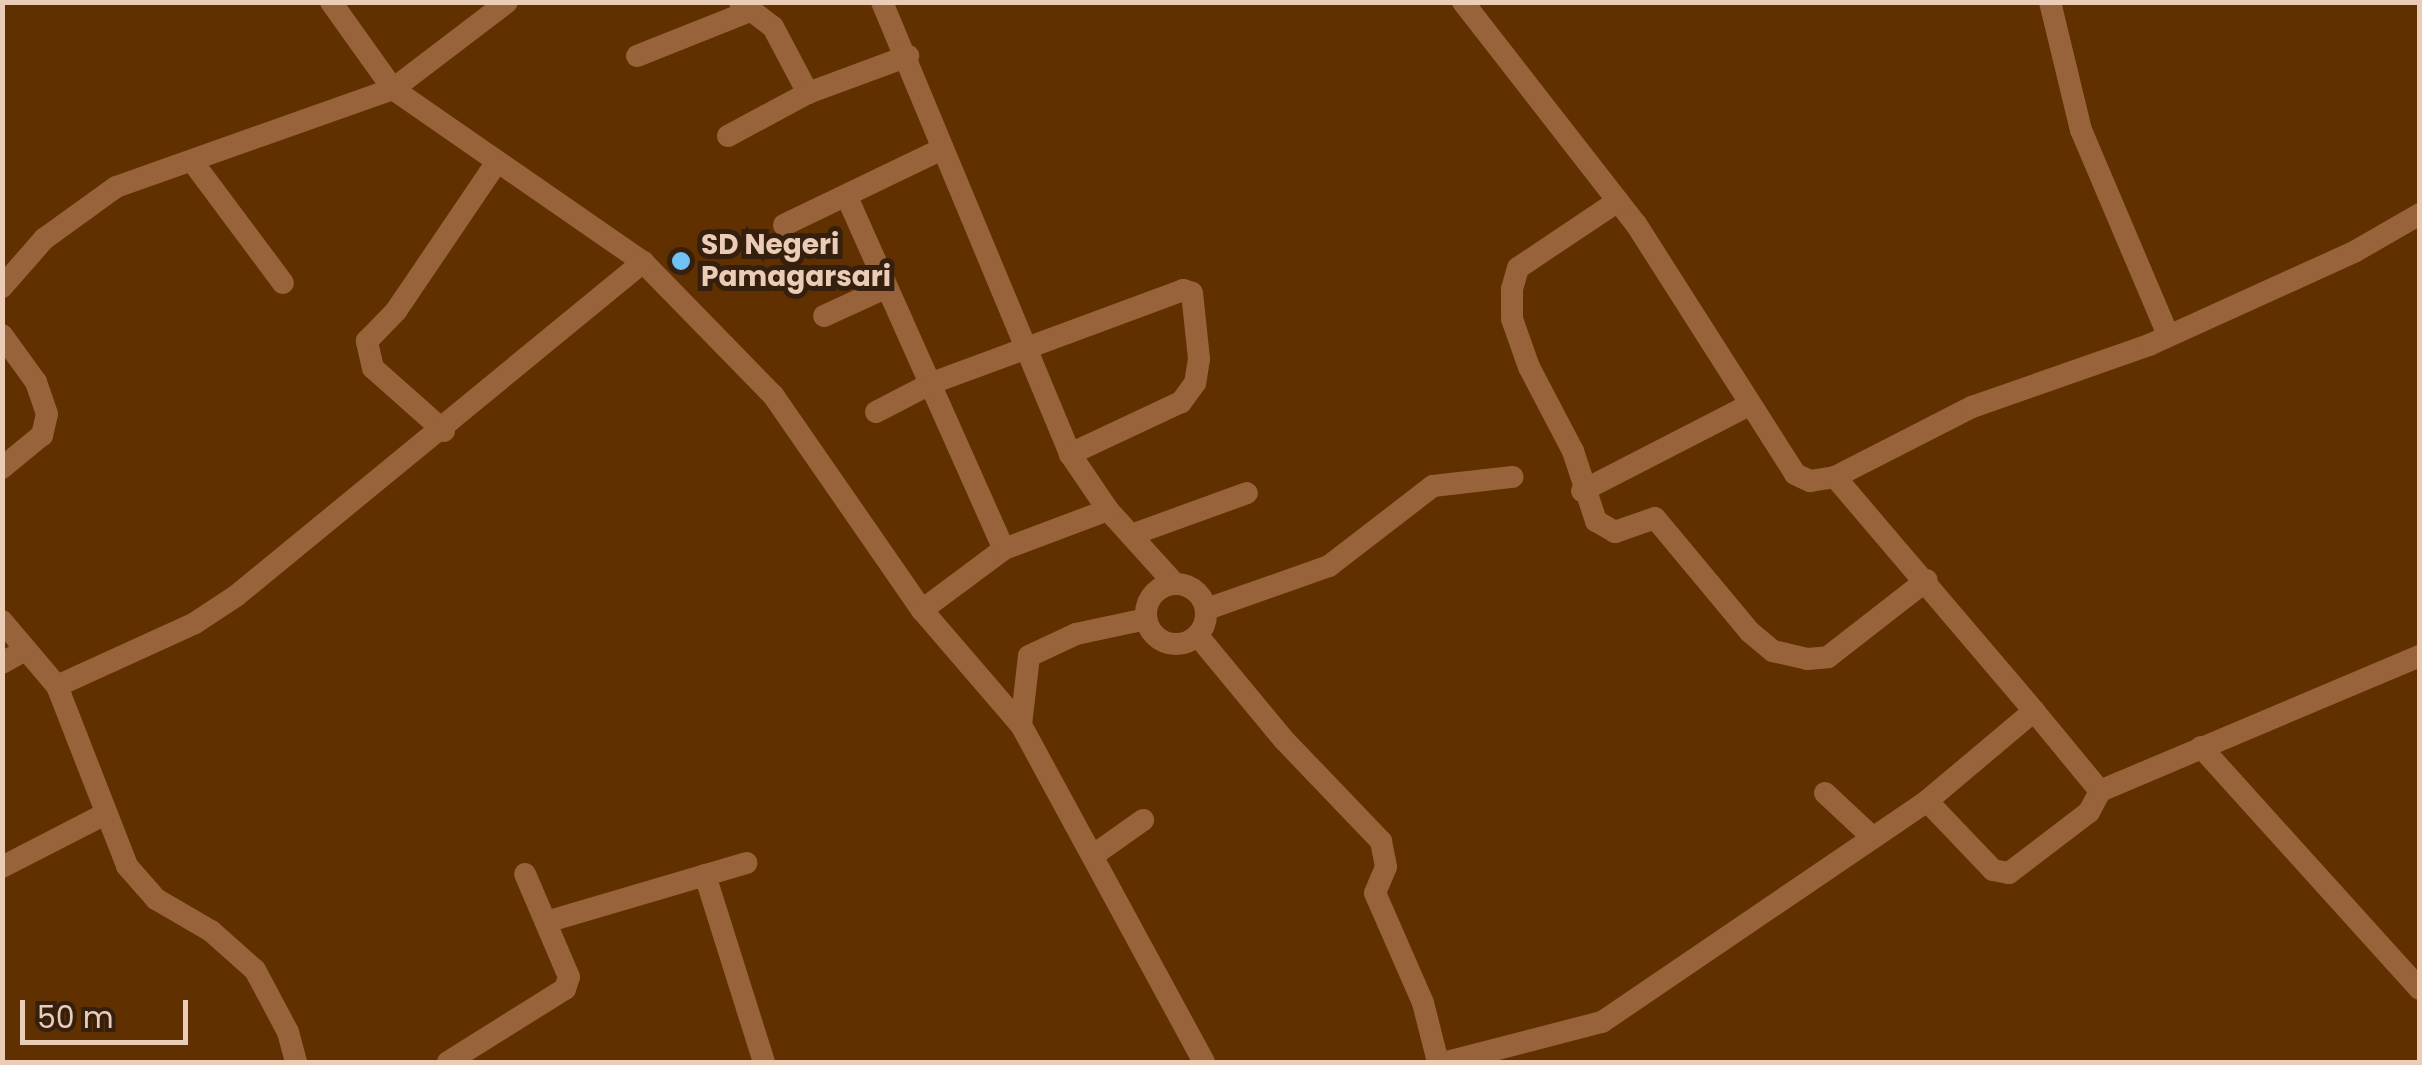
<!DOCTYPE html>
<style>
body{margin:0}
#map{position:relative;width:2422px;height:1065px;overflow:hidden;background:#603000;font-family:Poppins,sans-serif}
div>[style]{position:absolute}
.minor>*{height:22px;margin:-11px;padding:0 11px;transform-origin:11px;border-radius:11px;background:#98633a}
.minor>.ring{margin:-11px;padding:0;box-sizing:content-box;background:none;border:22px solid #98633a;border-radius:50%}
.dots>*{width:28px;height:28px;translate:-50% -50%;box-sizing:border-box;border:5px solid #351f0e;border-radius:50%}
span{translate:-50% -50%;white-space:nowrap;text-align:center;line-height:1.15;-webkit-text-stroke:10px #351f0e;paint-order:stroke}
.poi-label{font-size:28px;color:#ebcdb7;font-weight:700}
.left{translate:0 -50%;text-align:left}
.frame{position:absolute;inset:0;border:5px solid #ebcdb7;pointer-events:none}
.scale{position:absolute;left:20px;top:1000px;width:168px;height:45px;box-sizing:border-box;border:5px solid #ebcdb7;border-top:0;padding-left:12px;font-size:30px;line-height:35px;white-space:nowrap;color:#ebcdb7;-webkit-text-stroke:8px #351f0e;paint-order:stroke}
</style>
<div id="map">
<div class="minor">
<i style="left:331px;top:2px;width:107px;rotate:54.5deg"></i>
<i style="left:393px;top:89px;width:304px;rotate:34.7deg"></i>
<i style="left:643px;top:262px;width:186px;rotate:45.7deg"></i>
<i style="left:773px;top:395px;width:262px;rotate:55.3deg"></i>
<i style="left:922px;top:610px;width:152px;rotate:49.3deg"></i>
<i style="left:1021px;top:725px;width:383px;rotate:61.5deg"></i>
<i style="left:740px;top:2px;width:41px;rotate:37.1deg"></i>
<i style="left:773px;top:27px;width:75px;rotate:62.1deg"></i>
<i style="left:882px;top:2px;width:490px;rotate:67.4deg"></i>
<i style="left:1070px;top:454px;width:68px;rotate:55.8deg"></i>
<i style="left:1108px;top:510px;width:97px;rotate:47.9deg"></i>
<i style="left:1463px;top:2px;width:281px;rotate:52.1deg"></i>
<i style="left:1636px;top:224px;width:296px;rotate:57.5deg"></i>
<i style="left:1795px;top:474px;width:17px;rotate:25deg"></i>
<i style="left:1810px;top:481px;width:25px;rotate:-9deg"></i>
<i style="left:1835px;top:477px;width:307px;rotate:49.6deg"></i>
<i style="left:2050px;top:2px;width:132px;rotate:76.4deg"></i>
<i style="left:2081px;top:130px;width:223px;rotate:67deg"></i>
<i style="left:637px;top:56px;width:122px;rotate:-21.7deg"></i>
<i style="left:728px;top:136px;width:91px;rotate:-28.3deg"></i>
<i style="left:808px;top:93px;width:107px;rotate:-20.3deg"></i>
<i style="left:192px;top:161px;width:152px;rotate:53.3deg"></i>
<i style="left:847px;top:197px;width:385px;rotate:66deg"></i>
<i style="left:1618px;top:201px;width:120px;rotate:146.2deg"></i>
<i style="left:1518px;top:268px;width:22px;rotate:106deg"></i>
<i style="left:1512px;top:289px;width:30px;rotate:90deg"></i>
<i style="left:1512px;top:319px;width:51px;rotate:70.5deg"></i>
<i style="left:1529px;top:367px;width:95px;rotate:62.4deg"></i>
<i style="left:1573px;top:451px;width:74px;rotate:71.8deg"></i>
<i style="left:1596px;top:521px;width:22px;rotate:30deg"></i>
<i style="left:1615px;top:532px;width:42px;rotate:-19.3deg"></i>
<i style="left:1655px;top:518px;width:148px;rotate:50.2deg"></i>
<i style="left:1750px;top:632px;width:30px;rotate:40deg"></i>
<i style="left:1773px;top:651px;width:35px;rotate:13deg"></i>
<i style="left:1807px;top:659px;width:21px;rotate:-5deg"></i>
<i style="left:1828px;top:657px;width:125px;rotate:-37.9deg"></i>
<i style="left:784px;top:225px;width:173px;rotate:-25.7deg"></i>
<i style="left:2px;top:287px;width:64px;rotate:-48.8deg"></i>
<i style="left:44px;top:239px;width:89px;rotate:-35.8deg"></i>
<i style="left:116px;top:187px;width:294px;rotate:-19.5deg"></i>
<i style="left:393px;top:89px;width:143px;rotate:-37.3deg"></i>
<i style="left:824px;top:316px;width:69px;rotate:-24.7deg"></i>
<i style="left:2px;top:335px;width:58px;rotate:54.1deg"></i>
<i style="left:36px;top:382px;width:34px;rotate:71deg"></i>
<i style="left:47px;top:414px;width:22px;rotate:103deg"></i>
<i style="left:42px;top:435px;width:52px;rotate:140.5deg"></i>
<i style="left:876px;top:412px;width:63px;rotate:-27.4deg"></i>
<i style="left:932px;top:383px;width:268px;rotate:-20.3deg"></i>
<i style="left:1183px;top:290px;width:9px;rotate:18deg"></i>
<i style="left:1192px;top:293px;width:66px;rotate:83.9deg"></i>
<i style="left:1199px;top:359px;width:24px;rotate:99deg"></i>
<i style="left:1195px;top:383px;width:24px;rotate:126deg"></i>
<i style="left:1181px;top:402px;width:123px;rotate:154.9deg"></i>
<i style="left:444px;top:431px;width:95px;rotate:-138.4deg"></i>
<i style="left:373px;top:368px;width:28px;rotate:-103deg"></i>
<i style="left:367px;top:341px;width:42px;rotate:-46deg"></i>
<i style="left:396px;top:311px;width:176px;rotate:-55.9deg"></i>
<i style="left:1835px;top:477px;width:154px;rotate:-27.1deg"></i>
<i style="left:1972px;top:407px;width:188px;rotate:-19.3deg"></i>
<i style="left:2149px;top:345px;width:225px;rotate:-24.4deg"></i>
<i style="left:2354px;top:252px;width:76px;rotate:-29.9deg"></i>
<i style="left:1582px;top:491px;width:188px;rotate:-27.2deg"></i>
<i style="left:1134px;top:534px;width:120px;rotate:-19.9deg"></i>
<i class="ring" style="left:1146px;top:584px;width:38px;height:38px"></i>
<i style="left:1207px;top:609px;width:129px;rotate:-19.4deg"></i>
<i style="left:1329px;top:566px;width:131px;rotate:-37.6deg"></i>
<i style="left:1433px;top:486px;width:80px;rotate:-6.5deg"></i>
<i style="left:922px;top:610px;width:102px;rotate:-36.6deg"></i>
<i style="left:1004px;top:549px;width:111px;rotate:-20.6deg"></i>
<i style="left:2px;top:621px;width:85px;rotate:49.8deg"></i>
<i style="left:57px;top:686px;width:193px;rotate:68.7deg"></i>
<i style="left:127px;top:866px;width:44px;rotate:48.7deg"></i>
<i style="left:156px;top:899px;width:64px;rotate:30.2deg"></i>
<i style="left:211px;top:931px;width:59px;rotate:41.6deg"></i>
<i style="left:255px;top:970px;width:70px;rotate:62deg"></i>
<i style="left:288px;top:1032px;width:31px;rotate:75deg"></i>
<i style="left:1198px;top:636px;width:136px;rotate:50.4deg"></i>
<i style="left:1285px;top:741px;width:139px;rotate:46.2deg"></i>
<i style="left:1381px;top:841px;width:26px;rotate:79deg"></i>
<i style="left:1386px;top:867px;width:28px;rotate:113deg"></i>
<i style="left:1375px;top:893px;width:120px;rotate:66.4deg"></i>
<i style="left:1423px;top:1003px;width:61px;rotate:75.7deg"></i>
<i style="left:2px;top:663px;width:26px;rotate:-29deg"></i>
<i style="left:57px;top:686px;width:152px;rotate:-24.5deg"></i>
<i style="left:195px;top:623px;width:49px;rotate:-33.4deg"></i>
<i style="left:236px;top:596px;width:527px;rotate:-39.37deg"></i>
<i style="left:1021px;top:725px;width:69px;rotate:-83.4deg"></i>
<i style="left:1029px;top:656px;width:52px;rotate:-25.1deg"></i>
<i style="left:1076px;top:634px;width:72px;rotate:-12.1deg"></i>
<i style="left:2201px;top:747px;width:326px;rotate:47.9deg"></i>
<i style="left:1825px;top:793px;width:63px;rotate:43.1deg"></i>
<i style="left:1927px;top:801px;width:95px;rotate:46.3deg"></i>
<i style="left:1993px;top:870px;width:16px;rotate:11deg"></i>
<i style="left:2009px;top:873px;width:101px;rotate:-37.3deg"></i>
<i style="left:2089px;top:812px;width:24px;rotate:-62deg"></i>
<i style="left:1095px;top:854px;width:59px;rotate:-35.3deg"></i>
<i style="left:2px;top:867px;width:114px;rotate:-27.2deg"></i>
<i style="left:705px;top:875px;width:196px;rotate:72.5deg"></i>
<i style="left:546px;top:922px;width:209px;rotate:-16.4deg"></i>
<i style="left:448px;top:1062px;width:138px;rotate:-32deg"></i>
<i style="left:565px;top:989px;width:13px;rotate:-72deg"></i>
<i style="left:569px;top:977px;width:112px;rotate:-113.1deg"></i>
<i style="left:1447px;top:1062px;width:160px;rotate:-14.5deg"></i>
<i style="left:1602px;top:1022px;width:393px;rotate:-34.2deg"></i>
<i style="left:1927px;top:801px;width:140px;rotate:-40.1deg"></i>
<i style="left:2034px;top:711px;width:104px;rotate:50.5deg"></i>
<i style="left:2100px;top:791px;width:347px;rotate:-22.9deg"></i>
</div>
<div class="dots">
<i style="left:681px;top:261px;background:#70c2f4"></i>
</div>
<div class="poi-label">
<span class="left" style="left:701px;top:261px">SD Negeri<br>Pamagarsari</span>
</div>
<div class="frame"></div>
<div class="scale">50 m</div>
</div>
